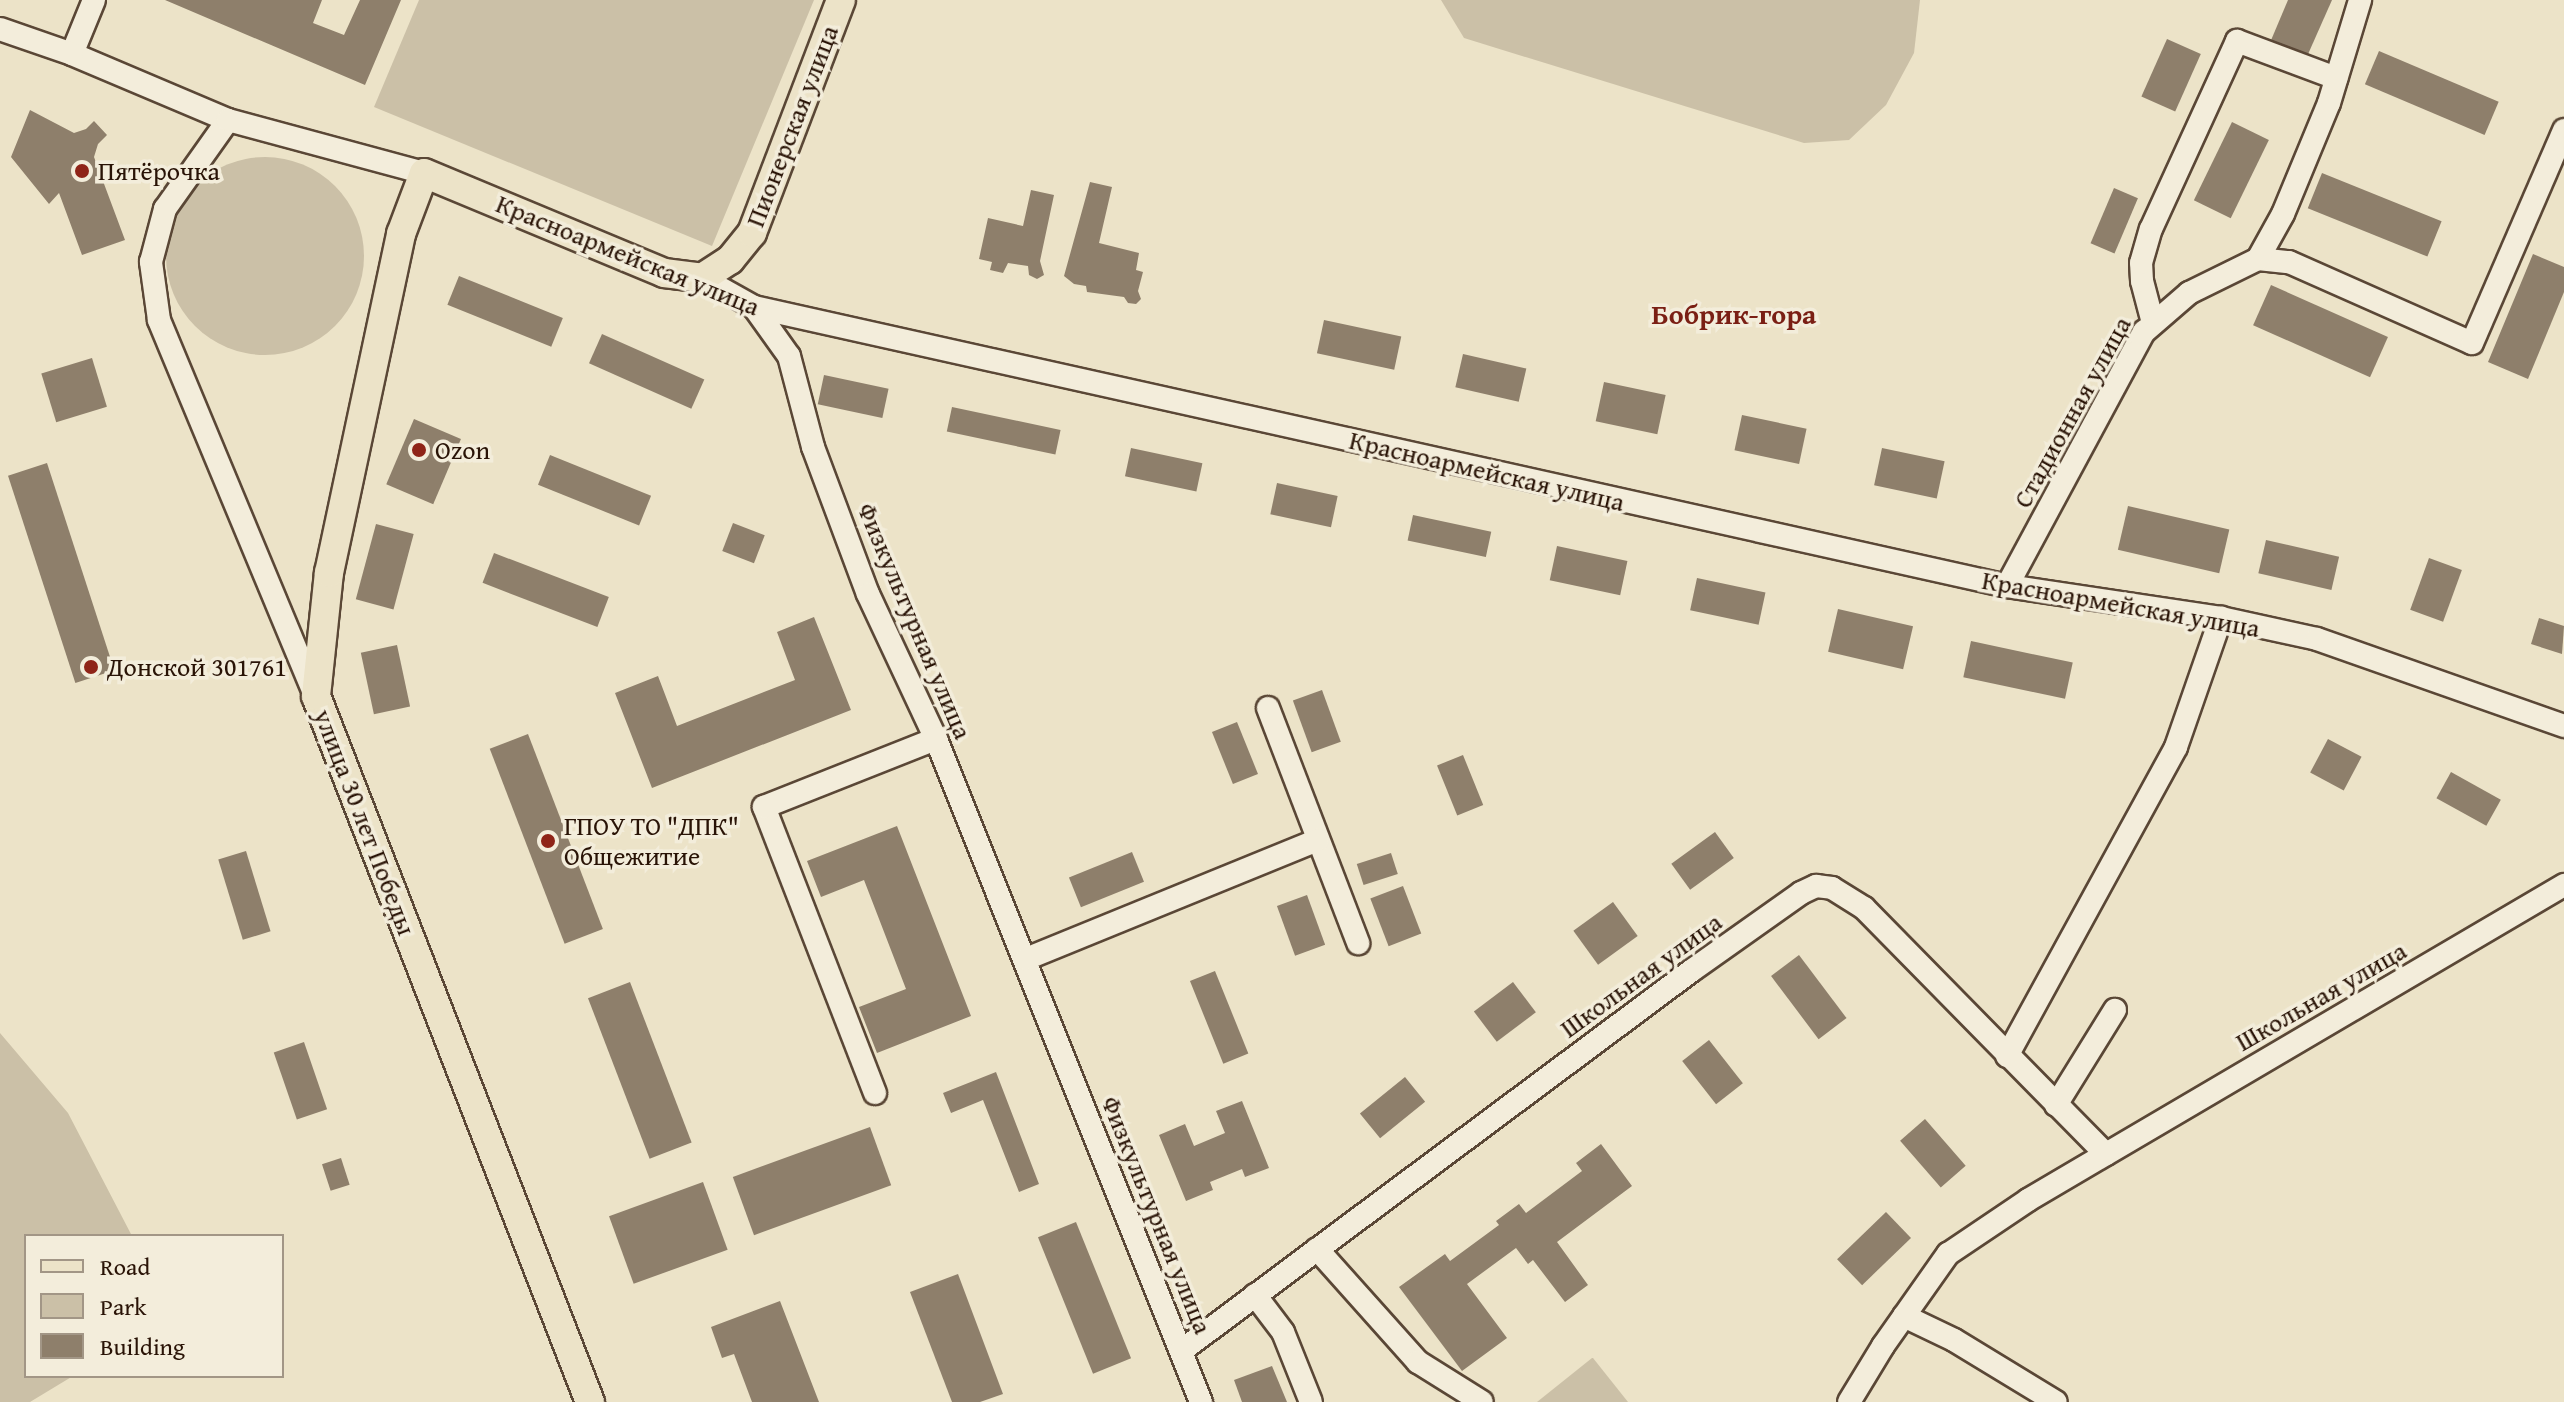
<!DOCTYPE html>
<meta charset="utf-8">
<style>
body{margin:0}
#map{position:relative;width:2564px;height:1402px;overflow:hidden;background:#ece3c8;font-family:"Gentium Book Plus",serif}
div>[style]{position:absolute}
.green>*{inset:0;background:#cbc0a7}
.round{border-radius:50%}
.building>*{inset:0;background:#8e7f6b;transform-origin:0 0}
.roads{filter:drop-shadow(2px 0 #5a4736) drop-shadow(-2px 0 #5a4736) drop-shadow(0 2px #5a4736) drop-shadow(0 -2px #5a4736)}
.minor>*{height:22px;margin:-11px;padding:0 11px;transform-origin:11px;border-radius:11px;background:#f3eddb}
.major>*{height:28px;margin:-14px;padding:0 14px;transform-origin:14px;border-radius:14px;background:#ece3c8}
.dots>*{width:22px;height:22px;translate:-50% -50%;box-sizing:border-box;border:4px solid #f3eddb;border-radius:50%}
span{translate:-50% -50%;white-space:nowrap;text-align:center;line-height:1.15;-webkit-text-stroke:7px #f3eddb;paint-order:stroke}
.street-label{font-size:26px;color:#291306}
.poi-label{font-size:26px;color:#291306}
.left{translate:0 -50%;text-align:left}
.neighbourhood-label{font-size:28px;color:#7a1f14;font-weight:700}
.legend{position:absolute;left:24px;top:1234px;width:260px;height:144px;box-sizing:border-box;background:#f3eddb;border:2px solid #a29686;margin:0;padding:10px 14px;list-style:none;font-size:24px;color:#291306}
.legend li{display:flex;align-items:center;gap:16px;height:40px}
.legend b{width:40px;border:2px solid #a29686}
</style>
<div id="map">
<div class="green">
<i style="clip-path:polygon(419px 0,814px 0,712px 246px,374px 107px)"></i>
<i style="clip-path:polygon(1441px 0,1920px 0,1914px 53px,1886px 105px,1849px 140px,1804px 143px,1464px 38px)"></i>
<i class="round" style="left:166px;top:157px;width:198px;height:198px"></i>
<i style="clip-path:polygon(0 1033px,68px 1113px,132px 1236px,26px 1236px,26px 1376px,73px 1376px,30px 1402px,0 1402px)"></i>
<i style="clip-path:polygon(1593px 1358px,1628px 1402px,1537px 1402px,1592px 1358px)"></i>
</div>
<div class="building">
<i style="clip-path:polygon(165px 0,322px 0,313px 23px,344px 35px,360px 0,401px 0,365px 85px)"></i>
<i style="clip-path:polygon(2288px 0,2332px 0,2305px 61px,2269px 45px)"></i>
<i style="left:2167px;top:39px;width:37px;height:63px;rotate:24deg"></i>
<i style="left:2379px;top:51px;width:130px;height:36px;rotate:23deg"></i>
<i style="clip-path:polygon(30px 110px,74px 133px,86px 129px,94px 121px,107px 135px,98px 144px,94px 157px,125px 240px,82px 255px,59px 193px,49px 204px,11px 157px)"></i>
<i style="left:2232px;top:122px;width:41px;height:87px;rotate:26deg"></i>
<i style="left:2322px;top:173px;width:129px;height:38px;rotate:22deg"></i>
<i style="clip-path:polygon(1090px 182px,1112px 187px,1099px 243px,1139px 253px,1136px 270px,1143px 272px,1138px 291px,1141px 299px,1136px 304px,1128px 303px,1124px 297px,1087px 292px,1086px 286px,1074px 284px,1064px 276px)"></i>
<i style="left:2114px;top:188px;width:26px;height:60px;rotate:23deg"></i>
<i style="clip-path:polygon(1031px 190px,1054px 195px,1040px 261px,1044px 275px,1037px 279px,1029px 275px,1028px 266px,1008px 263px,1003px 273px,990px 270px,992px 262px,979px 259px,988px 218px,1023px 226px)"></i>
<i style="clip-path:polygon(2533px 254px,2564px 267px,2564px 292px,2528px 379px,2488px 362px)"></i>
<i style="left:459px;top:276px;width:112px;height:31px;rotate:22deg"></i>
<i style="left:2271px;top:285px;width:128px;height:44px;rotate:24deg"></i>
<i style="left:1324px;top:320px;width:79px;height:34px;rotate:12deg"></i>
<i style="left:602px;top:334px;width:112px;height:32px;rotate:24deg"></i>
<i style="left:1463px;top:354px;width:65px;height:34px;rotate:13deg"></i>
<i style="left:92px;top:358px;width:51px;height:53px;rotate:73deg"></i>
<i style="left:824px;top:375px;width:66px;height:30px;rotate:12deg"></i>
<i style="left:1604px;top:382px;width:63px;height:40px;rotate:12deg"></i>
<i style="left:952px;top:407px;width:111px;height:25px;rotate:12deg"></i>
<i style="left:1742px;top:415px;width:66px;height:36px;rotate:12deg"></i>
<i style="left:414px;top:419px;width:51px;height:71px;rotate:23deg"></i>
<i style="left:1131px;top:448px;width:73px;height:29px;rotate:12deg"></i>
<i style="left:1882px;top:448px;width:64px;height:38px;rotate:12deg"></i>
<i style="left:550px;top:455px;width:109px;height:32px;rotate:22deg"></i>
<i style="left:47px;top:463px;width:218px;height:41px;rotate:72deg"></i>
<i style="left:1277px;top:483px;width:62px;height:32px;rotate:12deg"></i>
<i style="left:2128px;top:506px;width:104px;height:45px;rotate:13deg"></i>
<i style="left:1413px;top:515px;width:80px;height:26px;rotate:12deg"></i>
<i style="left:733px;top:523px;width:34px;height:30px;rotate:21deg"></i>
<i style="left:376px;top:524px;width:39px;height:78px;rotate:15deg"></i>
<i style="left:2266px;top:540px;width:75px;height:34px;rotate:13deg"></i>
<i style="left:1557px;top:546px;width:72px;height:35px;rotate:12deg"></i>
<i style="left:494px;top:553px;width:123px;height:32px;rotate:21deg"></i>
<i style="left:2429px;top:558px;width:35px;height:55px;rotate:20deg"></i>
<i style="left:1697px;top:578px;width:70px;height:33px;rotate:12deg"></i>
<i style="left:1838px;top:609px;width:77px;height:44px;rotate:13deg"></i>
<i style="clip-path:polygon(814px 617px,851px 710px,652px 788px,615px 693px,658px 676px,677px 726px,795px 680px,777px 632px)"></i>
<i style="clip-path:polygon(2539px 618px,2564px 626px,2562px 654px,2531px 644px)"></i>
<i style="left:1971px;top:641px;width:104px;height:37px;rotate:12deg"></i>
<i style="left:397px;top:645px;width:63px;height:37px;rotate:78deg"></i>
<i style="left:1322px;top:690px;width:55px;height:31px;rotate:70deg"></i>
<i style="left:1237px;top:722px;width:56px;height:27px;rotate:68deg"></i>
<i style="left:528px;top:734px;width:209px;height:41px;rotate:69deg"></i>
<i style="left:2328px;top:739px;width:38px;height:38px;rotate:28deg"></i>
<i style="left:1463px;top:755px;width:54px;height:28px;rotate:68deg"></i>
<i style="left:2451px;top:772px;width:57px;height:30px;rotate:29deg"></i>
<i style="clip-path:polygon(897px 826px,971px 1016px,877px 1053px,859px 1007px,906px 989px,864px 880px,821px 897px,807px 861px)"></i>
<i style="left:1715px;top:832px;width:32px;height:54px;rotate:54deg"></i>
<i style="left:246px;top:851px;width:84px;height:29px;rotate:73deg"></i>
<i style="left:1132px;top:852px;width:32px;height:68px;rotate:68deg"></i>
<i style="left:1391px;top:853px;width:22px;height:36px;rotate:72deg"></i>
<i style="left:1403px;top:886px;width:51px;height:35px;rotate:69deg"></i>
<i style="left:1307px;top:895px;width:53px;height:32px;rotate:70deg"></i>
<i style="left:1613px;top:902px;width:42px;height:49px;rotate:54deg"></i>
<i style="left:1799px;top:955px;width:79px;height:35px;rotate:53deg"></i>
<i style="left:1215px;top:971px;width:89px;height:27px;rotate:68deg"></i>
<i style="left:630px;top:982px;width:172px;height:45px;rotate:69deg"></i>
<i style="left:1513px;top:982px;width:38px;height:49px;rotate:53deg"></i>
<i style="left:1709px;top:1040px;width:55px;height:34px;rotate:52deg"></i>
<i style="left:304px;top:1042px;width:71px;height:32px;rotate:71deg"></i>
<i style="clip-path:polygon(996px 1072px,1039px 1184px,1019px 1192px,983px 1100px,951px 1113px,943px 1093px)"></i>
<i style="left:1405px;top:1077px;width:32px;height:58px;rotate:51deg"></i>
<i style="clip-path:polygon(1242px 1101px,1269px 1168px,1245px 1177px,1242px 1169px,1210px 1182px,1213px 1190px,1186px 1201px,1159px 1135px,1185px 1124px,1194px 1146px,1225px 1133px,1216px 1111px)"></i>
<i style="left:1925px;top:1119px;width:62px;height:33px;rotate:49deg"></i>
<i style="left:870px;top:1127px;width:62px;height:146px;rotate:70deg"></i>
<i style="clip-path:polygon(1601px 1144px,1632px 1186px,1557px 1242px,1588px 1285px,1565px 1302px,1533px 1260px,1528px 1264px,1516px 1248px,1467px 1284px,1507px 1338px,1462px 1371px,1399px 1287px,1445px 1254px,1450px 1261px,1499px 1225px,1496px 1221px,1519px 1204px,1526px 1213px,1582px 1171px,1576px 1163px)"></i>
<i style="left:341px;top:1158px;width:28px;height:20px;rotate:72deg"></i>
<i style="left:703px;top:1182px;width:72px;height:100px;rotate:70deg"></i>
<i style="left:1886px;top:1212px;width:36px;height:68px;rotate:46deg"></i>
<i style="left:1076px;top:1222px;width:147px;height:41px;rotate:68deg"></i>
<i style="clip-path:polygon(958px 1274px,1003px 1394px,980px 1402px,952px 1402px,910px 1292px)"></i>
<i style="clip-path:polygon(780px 1301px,819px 1402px,752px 1402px,734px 1354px,722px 1358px,711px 1327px)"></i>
<i style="clip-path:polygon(1272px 1366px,1287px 1402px,1242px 1402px,1234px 1380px)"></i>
</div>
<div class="roads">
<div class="minor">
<i style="left:94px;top:0;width:58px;rotate:112.2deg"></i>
<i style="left:72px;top:54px;width:169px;rotate:22.9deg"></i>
<i style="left:0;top:29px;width:76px;rotate:19.1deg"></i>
<i style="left:2258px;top:259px;width:31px;rotate:6deg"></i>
<i style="left:2289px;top:262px;width:200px;rotate:23.9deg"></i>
<i style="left:2472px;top:343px;width:232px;rotate:-66.6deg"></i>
<i style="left:702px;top:278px;width:60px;rotate:29.1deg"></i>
<i style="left:754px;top:307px;width:1284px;rotate:12.55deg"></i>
<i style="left:2007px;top:586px;width:216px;rotate:8.5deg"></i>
<i style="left:2221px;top:618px;width:98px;rotate:12.3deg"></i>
<i style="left:2317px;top:639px;width:262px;rotate:19.4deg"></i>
<i style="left:754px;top:307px;width:60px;rotate:54.5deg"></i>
<i style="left:789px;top:356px;width:94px;rotate:75.2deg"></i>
<i style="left:813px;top:447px;width:157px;rotate:69.5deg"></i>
<i style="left:868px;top:594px;width:160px;rotate:64.9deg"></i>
<i style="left:936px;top:739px;width:714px;rotate:68.21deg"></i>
<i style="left:2153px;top:323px;width:43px;rotate:-104.7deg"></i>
<i style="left:2142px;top:281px;width:18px;rotate:-93deg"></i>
<i style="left:2141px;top:263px;width:35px;rotate:-74deg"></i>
<i style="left:2151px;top:229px;width:207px;rotate:-65.4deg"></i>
<i style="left:2237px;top:41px;width:106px;rotate:20.5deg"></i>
<i style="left:2007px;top:586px;width:289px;rotate:-61.7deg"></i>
<i style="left:2144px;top:332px;width:60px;rotate:-40.9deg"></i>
<i style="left:2189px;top:293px;width:77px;rotate:-26.2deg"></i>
<i style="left:2258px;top:259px;width:51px;rotate:-60.9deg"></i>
<i style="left:2283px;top:214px;width:120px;rotate:-67.5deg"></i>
<i style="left:2329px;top:103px;width:108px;rotate:-73.2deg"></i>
<i style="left:315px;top:695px;width:406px;rotate:-112.6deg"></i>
<i style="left:159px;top:320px;width:59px;rotate:-97.9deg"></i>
<i style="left:151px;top:262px;width:55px;rotate:-75.2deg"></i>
<i style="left:165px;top:209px;width:109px;rotate:-54.7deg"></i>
<i style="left:228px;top:120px;width:203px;rotate:15.1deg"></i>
<i style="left:1268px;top:708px;width:252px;rotate:69deg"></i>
<i style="left:1026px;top:959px;width:315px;rotate:-22.2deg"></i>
<i style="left:2007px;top:1056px;width:352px;rotate:-61.3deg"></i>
<i style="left:2176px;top:747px;width:137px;rotate:-70.8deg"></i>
<i style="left:875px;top:1093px;width:307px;rotate:-111.2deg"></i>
<i style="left:764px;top:807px;width:185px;rotate:-21.6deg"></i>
<i style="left:2056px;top:1105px;width:112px;rotate:-58.2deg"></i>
<i style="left:1317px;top:1249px;width:152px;rotate:48.2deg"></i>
<i style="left:1418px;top:1362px;width:75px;rotate:32deg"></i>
<i style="left:1255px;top:1295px;width:46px;rotate:52.9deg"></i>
<i style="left:1283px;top:1332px;width:75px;rotate:68.2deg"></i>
<i style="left:1904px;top:1316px;width:55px;rotate:25.6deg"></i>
<i style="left:1954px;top:1340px;width:119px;rotate:31.3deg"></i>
<i style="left:1181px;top:1351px;width:636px;rotate:-36.69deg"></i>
<i style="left:1691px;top:971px;width:135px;rotate:-35.3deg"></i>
<i style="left:1801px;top:893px;width:17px;rotate:-25deg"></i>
<i style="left:1816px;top:886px;width:16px;rotate:7deg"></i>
<i style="left:1832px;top:888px;width:38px;rotate:32deg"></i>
<i style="left:1864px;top:908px;width:345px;rotate:45.5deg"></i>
<i style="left:1849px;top:1402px;width:66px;rotate:-58.7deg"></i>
<i style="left:1883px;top:1346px;width:113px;rotate:-54.8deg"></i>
<i style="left:1948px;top:1254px;width:97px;rotate:-34deg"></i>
<i style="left:2028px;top:1200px;width:622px;rotate:-30.44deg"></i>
</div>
<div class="major">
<i style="left:590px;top:1402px;width:757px;rotate:-111.21deg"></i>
<i style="left:316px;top:696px;width:124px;rotate:-84deg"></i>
<i style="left:329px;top:573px;width:347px;rotate:-78deg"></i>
<i style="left:401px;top:234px;width:65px;rotate:-69.3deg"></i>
<i style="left:424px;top:173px;width:260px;rotate:22.6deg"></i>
<i style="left:664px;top:273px;width:38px;rotate:7deg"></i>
<i style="left:702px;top:278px;width:33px;rotate:-33deg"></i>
<i style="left:730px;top:260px;width:35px;rotate:-51deg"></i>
<i style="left:752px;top:233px;width:249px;rotate:-69.1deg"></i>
</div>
</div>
<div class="dots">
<i style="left:82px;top:171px;background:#8f2418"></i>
<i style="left:419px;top:450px;background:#8f2418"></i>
<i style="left:91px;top:667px;background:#8f2418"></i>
<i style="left:548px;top:841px;background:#8f2418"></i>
</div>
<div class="street-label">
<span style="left:792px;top:126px;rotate:-69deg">Пионерская улица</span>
<span style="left:628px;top:255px;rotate:22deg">Красноармейская улица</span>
<span style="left:2072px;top:412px;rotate:-61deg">Стадионная улица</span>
<span style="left:1487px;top:471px;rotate:13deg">Красноармейская улица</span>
<span style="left:2121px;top:604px;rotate:10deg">Красноармейская улица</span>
<span style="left:915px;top:621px;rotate:67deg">Физкультурная улица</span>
<span style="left:365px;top:822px;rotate:69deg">улица 30 лет Победы</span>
<span style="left:1641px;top:975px;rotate:-36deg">Школьная улица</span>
<span style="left:2321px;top:996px;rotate:-30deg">Школьная улица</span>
<span style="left:1157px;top:1215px;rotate:68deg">Физкультурная улица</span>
</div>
<div class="poi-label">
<span class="left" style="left:98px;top:171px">Пятёрочка</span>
<span class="left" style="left:435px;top:450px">Ozon</span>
<span class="left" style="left:107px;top:667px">Донской 301761</span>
<span class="left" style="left:564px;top:841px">ГПОУ ТО "ДПК"<br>Общежитие</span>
</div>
<div class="neighbourhood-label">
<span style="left:1734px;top:314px">Бобрик-гора</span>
</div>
<ul class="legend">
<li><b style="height:10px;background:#ece3c8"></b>Road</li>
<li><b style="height:22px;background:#cbc0a7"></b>Park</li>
<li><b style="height:22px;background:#8e7f6b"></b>Building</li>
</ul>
</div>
